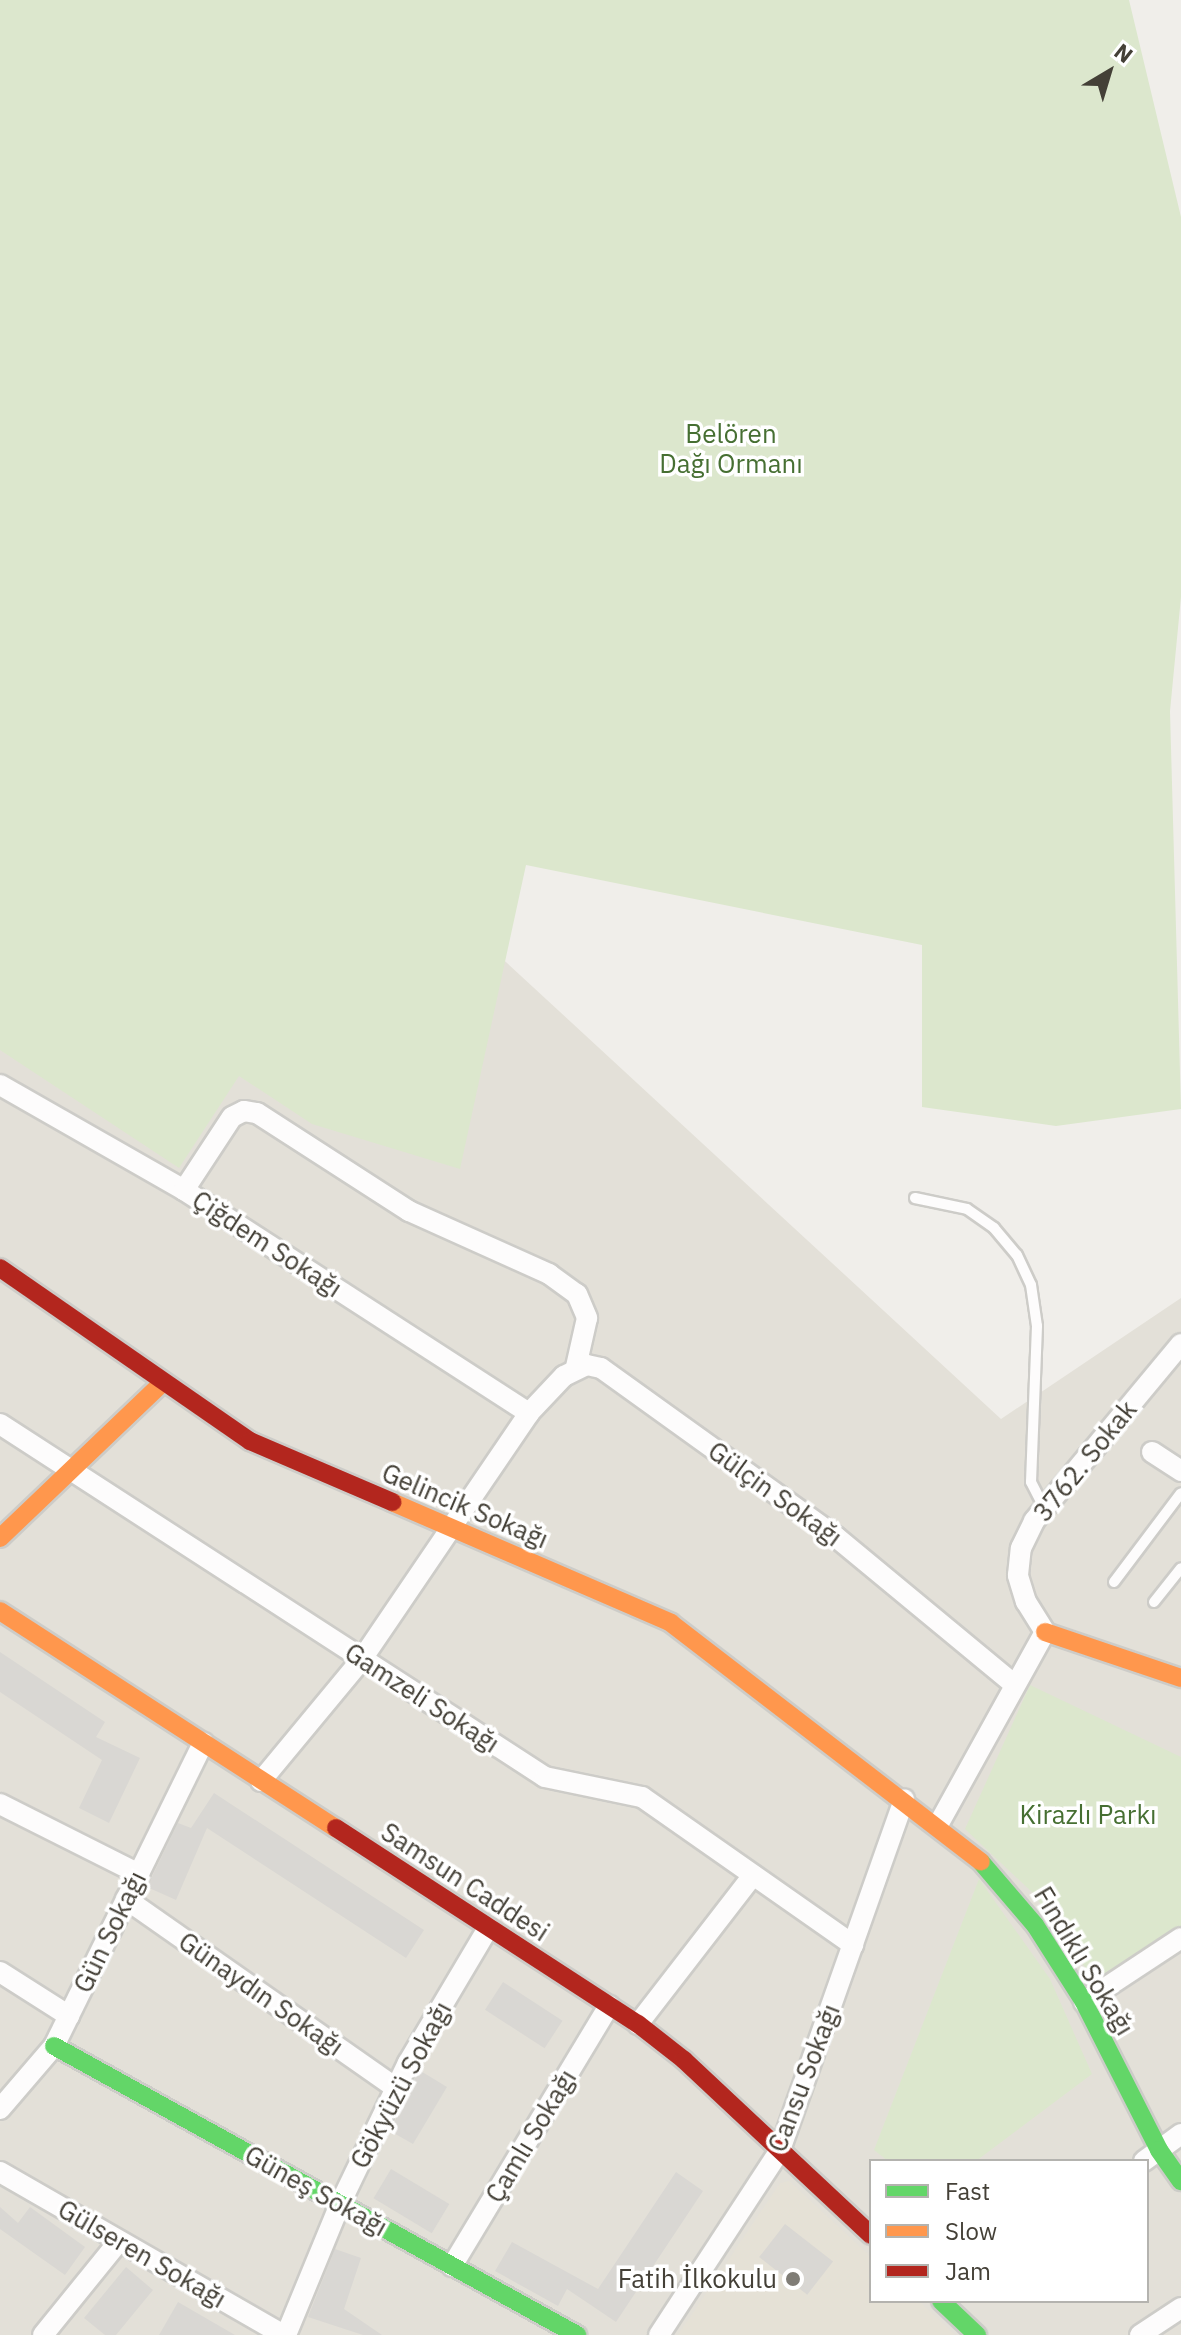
<!DOCTYPE html>
<meta charset="utf-8">
<style>
body{margin:0}
#map{position:relative;width:1181px;height:2335px;overflow:hidden;background:#f0eeea;font-family:"IBM Plex Sans",sans-serif}
div>[style]{position:absolute}
.residential>*{inset:0;background:#e3e0d8}
.education>*{inset:0;background:#e5e1d6}
.green>*{inset:0;background:#dce7cd}
.building>*{inset:0;background:#d9d7d3;transform-origin:0 0}
.roads{filter:drop-shadow(2px 0 #cdccc8) drop-shadow(-2px 0 #cdccc8) drop-shadow(0 2px #cdccc8) drop-shadow(0 -2px #cdccc8)}
.lane>*{height:10px;margin:-5px;padding:0 5px;transform-origin:5px;border-radius:5px;background:#fdfcfc}
.street>*{height:20px;margin:-10px;padding:0 10px;transform-origin:10px;border-radius:10px;background:#fdfcfc}
.fast>*{height:18px;margin:-9px;padding:0 9px;transform-origin:9px;border-radius:9px;background:#63d668}
.slow>*{height:18px;margin:-9px;padding:0 9px;transform-origin:9px;border-radius:9px;background:#ff974d}
.jam>*{height:18px;margin:-9px;padding:0 9px;transform-origin:9px;border-radius:9px;background:#b3261e}
.dots>*{width:22px;height:22px;translate:-50% -50%;box-sizing:border-box;border:4px solid #fff;border-radius:50%}
span{translate:-50% -50%;white-space:nowrap;text-align:center;line-height:1.15;-webkit-text-stroke:7px #fff;paint-order:stroke}
.park-label{font-size:26px;color:#466f32}
.street-label{font-size:26px;color:#444037}
.poi-label{font-size:26px;color:#444037}
.right{translate:-100% -50%;text-align:right}
.legend{position:absolute;left:869px;top:2159px;width:280px;height:144px;box-sizing:border-box;background:#fff;border:2px solid #b4b3af;margin:0;padding:10px 14px;list-style:none;font-size:24px;color:#444037}
.legend li{display:flex;align-items:center;gap:16px;height:40px}
.legend b{width:40px;border:2px solid #b4b3af}
.north{position:absolute;left:1069px;top:32px;width:80px;height:80px;-webkit-text-stroke:6px #fff;paint-order:stroke;rotate:38deg;font-size:22px;font-weight:700;line-height:32px;text-align:center;color:#444037}
.north::after{content:'';display:block;margin:auto;width:28px;height:36px;background:#444037;clip-path:polygon(50% 0,100% 100%,50% 72%,0 100%)}
</style>
<div id="map">
<div class="residential">
<i style="clip-path:polygon(evenodd,0 382px,143px 627px,1001px 1419px,1181px 1298px,1181px 2335px,0 2335px,0 382px,871px 2161px,1147px 2161px,1147px 2301px,871px 2301px,871px 2161px)"></i>
</div>
<div class="education">
<i style="clip-path:polygon(789px 2181px,871px 2257px,871px 2301px,919px 2301px,955px 2335px,678px 2335px,780px 2183px)"></i>
</div>
<div class="green">
<i style="clip-path:polygon(0 0,1129px 0,1181px 217px,1181px 597px,1170px 711px,1181px 1109px,1056px 1126px,922px 1107px,922px 945px,526px 865px,460px 1169px,312px 1124px,239px 1076px,179px 1168px,0 1050px)"></i>
<i style="clip-path:polygon(1030px 1685px,1181px 1757px,1181px 1930px,1098px 1986px,1033px 1893px,965px 1829px)"></i>
<i style="clip-path:polygon(979px 1879px,1050px 1979px,1092px 2074px,976px 2161px,888px 2161px,874px 2150px)"></i>
</div>
<div class="building">
<i style="clip-path:polygon(0 1652px,105px 1722px,96px 1737px,140px 1758px,109px 1823px,79px 1808px,102px 1760px,0 1692px)"></i>
<i style="clip-path:polygon(214px 1793px,424px 1930px,406px 1958px,207px 1828px,176px 1900px,147px 1887px,178px 1823px,191px 1828px)"></i>
<i style="left:503px;top:1982px;width:71px;height:33px;rotate:33deg"></i>
<i style="clip-path:polygon(419px 2070px,447px 2087px,413px 2144px,390px 2131px)"></i>
<i style="left:391px;top:2169px;width:68px;height:34px;rotate:31deg"></i>
<i style="clip-path:polygon(676px 2172px,703px 2191px,616px 2322px,567px 2289px,558px 2306px,495px 2271px,512px 2242px,598px 2289px)"></i>
<i style="clip-path:polygon(0 2207px,18px 2223px,30px 2207px,85px 2247px,65px 2275px,0 2229px)"></i>
<i style="left:785px;top:2224px;width:61px;height:42px;rotate:38deg"></i>
<i style="clip-path:polygon(335px 2249px,361px 2258px,344px 2309px,382px 2335px,363px 2335px,308px 2317px)"></i>
<i style="clip-path:polygon(126px 2267px,153px 2290px,116px 2335px,105px 2335px,84px 2318px)"></i>
<i style="clip-path:polygon(178px 2302px,235px 2335px,159px 2335px)"></i>
</div>
<div class="roads">
<div class="lane">
<i style="left:915px;top:1198px;width:53px;rotate:11.9deg"></i>
<i style="left:967px;top:1209px;width:33px;rotate:35deg"></i>
<i style="left:994px;top:1228px;width:35px;rotate:50deg"></i>
<i style="left:1017px;top:1255px;width:33px;rotate:65deg"></i>
<i style="left:1031px;top:1285px;width:41px;rotate:81.7deg"></i>
<i style="left:1037px;top:1326px;width:156px;rotate:92.2deg"></i>
<i style="left:1031px;top:1482px;width:29px;rotate:63deg"></i>
<i style="left:1114px;top:1582px;width:111px;rotate:-53deg"></i>
<i style="left:1154px;top:1602px;width:43px;rotate:-51.5deg"></i>
</div>
<div class="street">
<i style="left:0;top:1085px;width:212px;rotate:29.7deg"></i>
<i style="left:184px;top:1190px;width:411px;rotate:32.9deg"></i>
<i style="left:184px;top:1190px;width:87px;rotate:-56.7deg"></i>
<i style="left:232px;top:1117px;width:13px;rotate:-27deg"></i>
<i style="left:244px;top:1111px;width:13px;rotate:9deg"></i>
<i style="left:257px;top:1113px;width:181px;rotate:32.8deg"></i>
<i style="left:409px;top:1211px;width:154px;rotate:24.2deg"></i>
<i style="left:549px;top:1274px;width:34px;rotate:36deg"></i>
<i style="left:577px;top:1294px;width:26px;rotate:67deg"></i>
<i style="left:587px;top:1318px;width:50px;rotate:102.7deg"></i>
<i style="left:0;top:1424px;width:649px;rotate:32.93deg"></i>
<i style="left:545px;top:1777px;width:99px;rotate:11.7deg"></i>
<i style="left:642px;top:1797px;width:258px;rotate:35deg"></i>
<i style="left:1152px;top:1452px;width:35px;rotate:33deg"></i>
<i style="left:261px;top:1781px;width:158px;rotate:-50.4deg"></i>
<i style="left:362px;top:1659px;width:297px;rotate:-55.8deg"></i>
<i style="left:529px;top:1413px;width:51px;rotate:-46.6deg"></i>
<i style="left:564px;top:1376px;width:25px;rotate:-26deg"></i>
<i style="left:587px;top:1365px;width:14px;rotate:12deg"></i>
<i style="left:601px;top:1368px;width:289px;rotate:35.7deg"></i>
<i style="left:836px;top:1537px;width:232px;rotate:39.6deg"></i>
<i style="left:0;top:1804px;width:156px;rotate:26.7deg"></i>
<i style="left:938px;top:1825px;width:221px;rotate:-61deg"></i>
<i style="left:1045px;top:1632px;width:36px;rotate:-122deg"></i>
<i style="left:1026px;top:1602px;width:28px;rotate:-107deg"></i>
<i style="left:1018px;top:1575px;width:27px;rotate:-84deg"></i>
<i style="left:1021px;top:1548px;width:30px;rotate:-64deg"></i>
<i style="left:1034px;top:1521px;width:230px;rotate:-50.3deg"></i>
<i style="left:126px;top:1899px;width:330px;rotate:35deg"></i>
<i style="left:0;top:1972px;width:82px;rotate:32.5deg"></i>
<i style="left:1084px;top:2002px;width:116px;rotate:-33.4deg"></i>
<i style="left:638px;top:2024px;width:188px;rotate:-52.3deg"></i>
<i style="left:0;top:2109px;width:83px;rotate:-49.4deg"></i>
<i style="left:54px;top:2046px;width:338px;rotate:-63.8deg"></i>
<i style="left:1144px;top:2161px;width:46px;rotate:-36.1deg"></i>
<i style="left:0;top:2172px;width:327px;rotate:29.9deg"></i>
<i style="left:452px;top:2266px;width:304px;rotate:-58.9deg"></i>
<i style="left:43px;top:2335px;width:121px;rotate:-51deg"></i>
<i style="left:286px;top:2335px;width:142px;rotate:-67.6deg"></i>
<i style="left:340px;top:2204px;width:157px;rotate:-64.3deg"></i>
<i style="left:408px;top:2063px;width:157px;rotate:-59.3deg"></i>
<i style="left:659px;top:2335px;width:221px;rotate:-56.8deg"></i>
<i style="left:780px;top:2150px;width:372px;rotate:-70.5deg"></i>
<i style="left:1140px;top:2335px;width:49px;rotate:-33.4deg"></i>
</div>
<div class="fast">
<i style="left:981px;top:1862px;width:83px;rotate:49.4deg"></i>
<i style="left:1035px;top:1925px;width:91px;rotate:57.5deg"></i>
<i style="left:1084px;top:2002px;width:166px;rotate:63.1deg"></i>
<i style="left:1159px;top:2150px;width:38px;rotate:55deg"></i>
<i style="left:54px;top:2046px;width:598px;rotate:28.92deg"></i>
<i style="left:941px;top:2301px;width:50px;rotate:43.4deg"></i>
</div>
<div class="slow">
<i style="left:392px;top:1502px;width:304px;rotate:23.4deg"></i>
<i style="left:671px;top:1623px;width:391px;rotate:37.6deg"></i>
<i style="left:0;top:1538px;width:224px;rotate:-43.7deg"></i>
<i style="left:0;top:1611px;width:400px;rotate:32.9deg"></i>
<i style="left:1045px;top:1632px;width:144px;rotate:18.7deg"></i>
</div>
<div class="jam">
<i style="left:0;top:1268px;width:304px;rotate:34.7deg"></i>
<i style="left:250px;top:1441px;width:155px;rotate:23.2deg"></i>
<i style="left:336px;top:1828px;width:360px;rotate:33deg"></i>
<i style="left:638px;top:2024px;width:58px;rotate:38deg"></i>
<i style="left:684px;top:2060px;width:256px;rotate:43.1deg"></i>
</div>
</div>
<div class="dots">
<i style="left:793px;top:2279px;background:#807d76"></i>
</div>
<div class="park-label">
<span style="left:731px;top:449px">Belören<br>Dağı Ormanı</span>
<span style="left:1088px;top:1815px">Kirazlı Parkı</span>
</div>
<div class="street-label">
<span style="left:267px;top:1244px;rotate:33deg">Çiğdem Sokağı</span>
<span style="left:1085px;top:1461px;rotate:-51deg">3762. Sokak</span>
<span style="left:775px;top:1494px;rotate:36deg">Gülçin Sokağı</span>
<span style="left:465px;top:1506px;rotate:23deg">Gelincik Sokağı</span>
<span style="left:422px;top:1698px;rotate:33deg">Gamzeli Sokağı</span>
<span style="left:465px;top:1882px;rotate:33deg">Samsun Caddesi</span>
<span style="left:110px;top:1932px;rotate:-64deg">Gün Sokağı</span>
<span style="left:1084px;top:1961px;rotate:59deg">Fındıklı Sokağı</span>
<span style="left:261px;top:1994px;rotate:35deg">Günaydın Sokağı</span>
<span style="left:804px;top:2078px;rotate:-69deg">Cansu Sokağı</span>
<span style="left:401px;top:2085px;rotate:-62deg">Gökyüzü Sokağı</span>
<span style="left:531px;top:2136px;rotate:-59deg">Çamlı Sokağı</span>
<span style="left:316px;top:2191px;rotate:29deg">Güneş Sokağı</span>
<span style="left:142px;top:2254px;rotate:30deg">Gülseren Sokağı</span>
</div>
<div class="poi-label">
<span class="right" style="left:777px;top:2279px">Fatih İlkokulu</span>
</div>
<ul class="legend">
<li><b style="height:10px;background:#63d668"></b>Fast</li>
<li><b style="height:10px;background:#ff974d"></b>Slow</li>
<li><b style="height:10px;background:#b3261e"></b>Jam</li>
</ul>
<div class="north">N</div>
</div>
